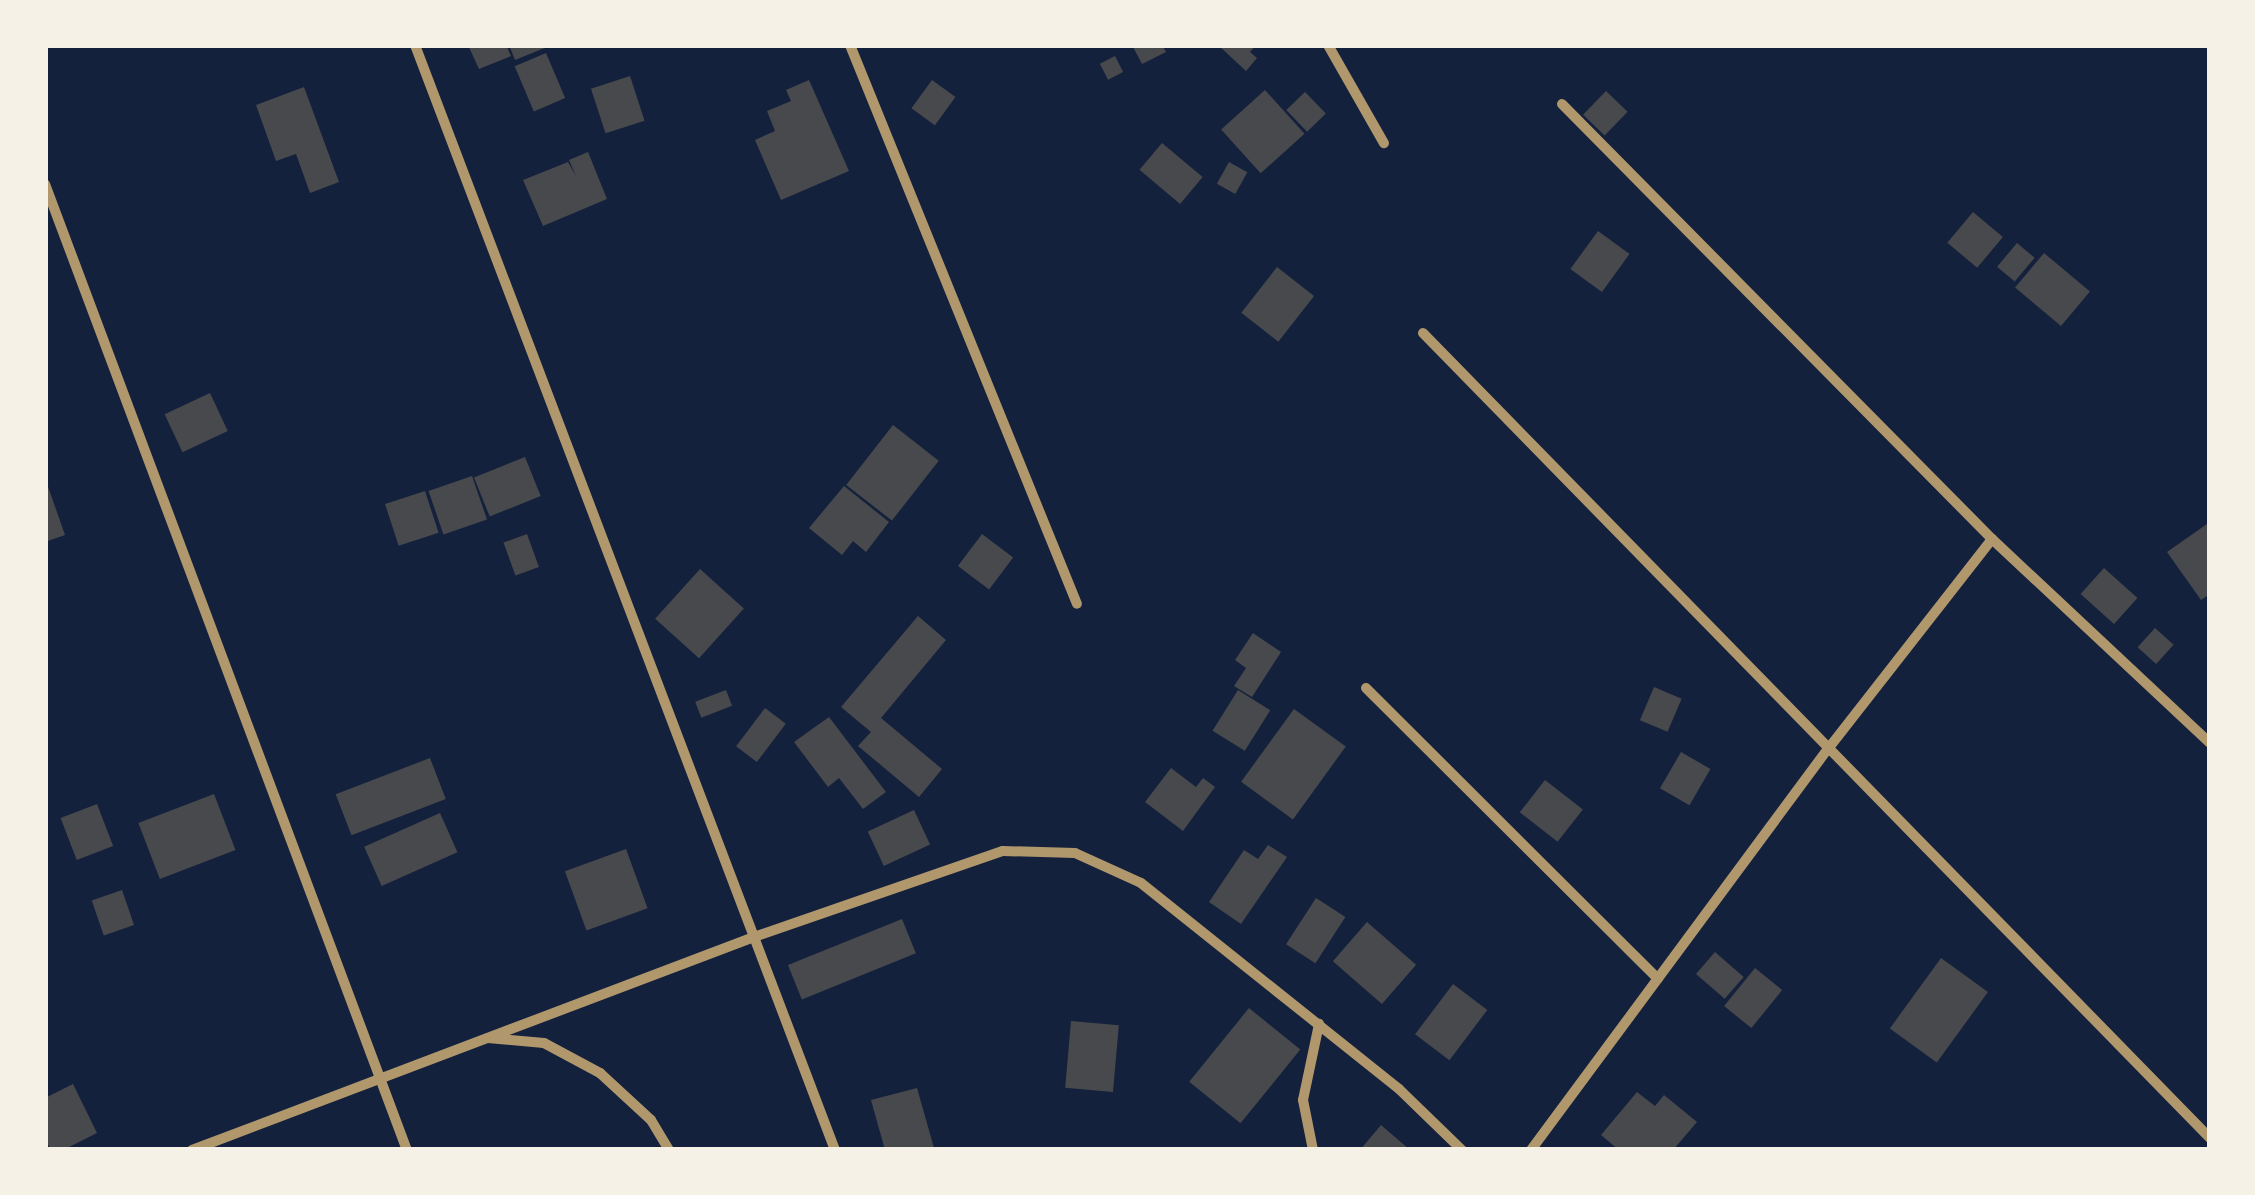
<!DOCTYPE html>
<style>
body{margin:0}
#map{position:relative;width:2255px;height:1195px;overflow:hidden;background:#14213d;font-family:Raleway,sans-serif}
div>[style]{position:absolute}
.building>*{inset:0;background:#48494c;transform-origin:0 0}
.minor>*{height:10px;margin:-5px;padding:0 5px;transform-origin:5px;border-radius:5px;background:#b1986c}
span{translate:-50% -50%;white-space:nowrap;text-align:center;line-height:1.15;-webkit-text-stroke:10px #f6f1e7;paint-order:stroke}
.frame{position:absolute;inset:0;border:48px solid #f6f1e7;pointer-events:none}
</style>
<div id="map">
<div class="building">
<i style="clip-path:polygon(468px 45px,506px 45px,511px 56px,479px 69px)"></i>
<i style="clip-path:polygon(509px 45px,552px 45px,515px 60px)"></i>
<i style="clip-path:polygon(1132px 45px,1162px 45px,1166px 52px,1142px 64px)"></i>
<i style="clip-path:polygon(1218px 45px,1256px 45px,1250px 52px,1257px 58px,1246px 71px)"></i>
<i style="left:546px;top:53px;width:49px;height:34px;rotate:67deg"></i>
<i style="left:1115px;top:56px;width:18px;height:17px;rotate:63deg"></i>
<i style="left:630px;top:76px;width:47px;height:41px;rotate:72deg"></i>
<i style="clip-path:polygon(809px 80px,849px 171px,781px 200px,755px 140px,775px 131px,767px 111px,791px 101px,786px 90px)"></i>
<i style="left:932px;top:80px;width:29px;height:35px;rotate:36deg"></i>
<i style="clip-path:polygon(304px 87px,339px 182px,310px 193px,296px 154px,276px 161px,256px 105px)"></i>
<i style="left:1265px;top:90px;width:59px;height:59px;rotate:48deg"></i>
<i style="left:1606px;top:91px;width:30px;height:33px;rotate:44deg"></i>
<i style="left:1305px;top:92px;width:30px;height:26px;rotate:46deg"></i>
<i style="left:1162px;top:143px;width:53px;height:35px;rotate:40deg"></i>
<i style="clip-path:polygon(588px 152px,607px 199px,543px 226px,523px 180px,568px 162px,576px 176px,569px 160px)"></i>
<i style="left:1229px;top:162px;width:21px;height:25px;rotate:29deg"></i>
<i style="left:1973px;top:212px;width:39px;height:40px;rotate:40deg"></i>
<i style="left:1598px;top:231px;width:39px;height:47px;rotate:36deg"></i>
<i style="left:2017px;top:243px;width:23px;height:31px;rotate:40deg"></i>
<i style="left:2044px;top:253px;width:60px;height:45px;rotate:40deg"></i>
<i style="left:1277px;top:267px;width:47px;height:58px;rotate:38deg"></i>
<i style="left:210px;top:393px;width:42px;height:50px;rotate:65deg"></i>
<i style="left:893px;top:425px;width:58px;height:76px;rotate:38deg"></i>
<i style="left:525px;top:457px;width:42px;height:55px;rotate:68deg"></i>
<i style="left:472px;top:476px;width:46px;height:46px;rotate:71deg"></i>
<i style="clip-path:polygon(45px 478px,65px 535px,45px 542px)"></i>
<i style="clip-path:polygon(844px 486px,889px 522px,866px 552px,853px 541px,842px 555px,809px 528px)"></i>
<i style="left:425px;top:491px;width:44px;height:42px;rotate:72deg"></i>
<i style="clip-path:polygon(2207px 524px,2210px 594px,2201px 600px,2167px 552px)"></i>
<i style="left:527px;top:534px;width:35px;height:25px;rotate:70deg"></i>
<i style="left:982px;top:534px;width:39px;height:40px;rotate:37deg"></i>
<i style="left:2104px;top:568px;width:45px;height:35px;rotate:42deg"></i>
<i style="left:700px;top:569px;width:59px;height:67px;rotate:42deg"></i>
<i style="clip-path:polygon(918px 616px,946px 640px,881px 718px,942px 769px,919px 797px,858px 746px,871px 732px,841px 707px)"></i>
<i style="left:2155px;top:628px;width:25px;height:26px;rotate:42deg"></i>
<i style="clip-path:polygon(1253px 633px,1281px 652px,1252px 697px,1234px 686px,1246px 668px,1235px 660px)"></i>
<i style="left:1654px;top:687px;width:30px;height:36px;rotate:23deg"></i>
<i style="left:726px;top:690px;width:17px;height:33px;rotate:69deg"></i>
<i style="left:1238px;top:690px;width:38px;height:48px;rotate:32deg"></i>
<i style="left:765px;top:708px;width:26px;height:48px;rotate:37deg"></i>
<i style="left:1294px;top:709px;width:64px;height:90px;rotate:36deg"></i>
<i style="clip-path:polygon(829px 717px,886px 792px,863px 809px,839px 778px,828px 787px,794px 742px)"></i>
<i style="left:1681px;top:752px;width:34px;height:42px;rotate:30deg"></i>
<i style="left:430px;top:758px;width:44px;height:101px;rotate:69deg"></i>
<i style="clip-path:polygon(1171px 768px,1196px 787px,1203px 778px,1215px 787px,1183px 831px,1145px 802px)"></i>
<i style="left:1545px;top:780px;width:48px;height:41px;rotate:38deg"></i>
<i style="left:214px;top:794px;width:60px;height:81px;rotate:69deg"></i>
<i style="left:97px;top:804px;width:45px;height:39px;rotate:69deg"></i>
<i style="left:914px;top:810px;width:38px;height:51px;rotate:65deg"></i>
<i style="left:440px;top:813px;width:43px;height:83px;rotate:66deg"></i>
<i style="clip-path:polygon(1268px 845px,1287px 857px,1241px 924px,1209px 902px,1244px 850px,1258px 859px)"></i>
<i style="left:626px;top:849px;width:63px;height:65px;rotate:70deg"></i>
<i style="left:122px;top:890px;width:37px;height:32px;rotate:71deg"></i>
<i style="left:1316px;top:898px;width:35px;height:55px;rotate:33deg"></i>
<i style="left:902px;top:919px;width:37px;height:123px;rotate:68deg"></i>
<i style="left:1367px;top:922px;width:65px;height:52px;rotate:41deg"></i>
<i style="left:1715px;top:952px;width:38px;height:29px;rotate:41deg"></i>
<i style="left:1941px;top:958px;width:58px;height:87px;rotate:36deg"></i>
<i style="left:1755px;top:968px;width:35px;height:49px;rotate:39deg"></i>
<i style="left:1453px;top:984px;width:43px;height:63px;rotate:37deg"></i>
<i style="left:1249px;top:1008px;width:66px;height:95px;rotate:39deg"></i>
<i style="left:1071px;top:1021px;width:48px;height:67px;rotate:5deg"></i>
<i style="clip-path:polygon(73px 1084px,97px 1133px,63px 1150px,51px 1150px,45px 1139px,45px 1098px)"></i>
<i style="clip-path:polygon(917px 1088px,934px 1148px,885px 1150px,871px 1100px)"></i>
<i style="clip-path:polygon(1637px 1092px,1655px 1106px,1664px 1095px,1697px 1122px,1673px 1150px,1619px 1150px,1601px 1135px)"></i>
<i style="clip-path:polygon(1381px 1125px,1410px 1150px,1360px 1150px)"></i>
</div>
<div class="minor">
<i style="left:415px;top:45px;width:1182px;rotate:69.19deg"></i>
<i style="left:850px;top:45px;width:603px;rotate:67.9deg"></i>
<i style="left:1328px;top:45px;width:113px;rotate:60.3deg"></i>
<i style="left:1562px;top:104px;width:612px;rotate:45.33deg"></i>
<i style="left:1992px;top:539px;width:299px;rotate:43.1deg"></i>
<i style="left:45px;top:184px;width:1032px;rotate:69.46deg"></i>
<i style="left:1423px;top:333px;width:1126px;rotate:45.65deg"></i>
<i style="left:1366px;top:688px;width:412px;rotate:44.9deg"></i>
<i style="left:488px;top:1038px;width:56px;rotate:5.1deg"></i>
<i style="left:544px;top:1043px;width:64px;rotate:28.2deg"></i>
<i style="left:600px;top:1073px;width:69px;rotate:42.7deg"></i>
<i style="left:651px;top:1120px;width:35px;rotate:59deg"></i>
<i style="left:192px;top:1150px;width:601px;rotate:-20.76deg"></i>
<i style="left:754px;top:937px;width:263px;rotate:-19.1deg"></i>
<i style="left:1003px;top:851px;width:72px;rotate:1.6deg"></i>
<i style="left:1075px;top:853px;width:72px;rotate:24.4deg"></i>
<i style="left:1141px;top:883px;width:330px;rotate:38.6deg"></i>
<i style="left:1399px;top:1089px;width:88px;rotate:44.1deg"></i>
<i style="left:1313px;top:1150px;width:51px;rotate:-101.3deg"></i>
<i style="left:1303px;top:1100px;width:78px;rotate:-78.1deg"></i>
<i style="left:1531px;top:1150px;width:499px;rotate:-53.5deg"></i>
<i style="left:1828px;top:749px;width:266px;rotate:-52deg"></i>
</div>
<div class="frame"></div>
</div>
